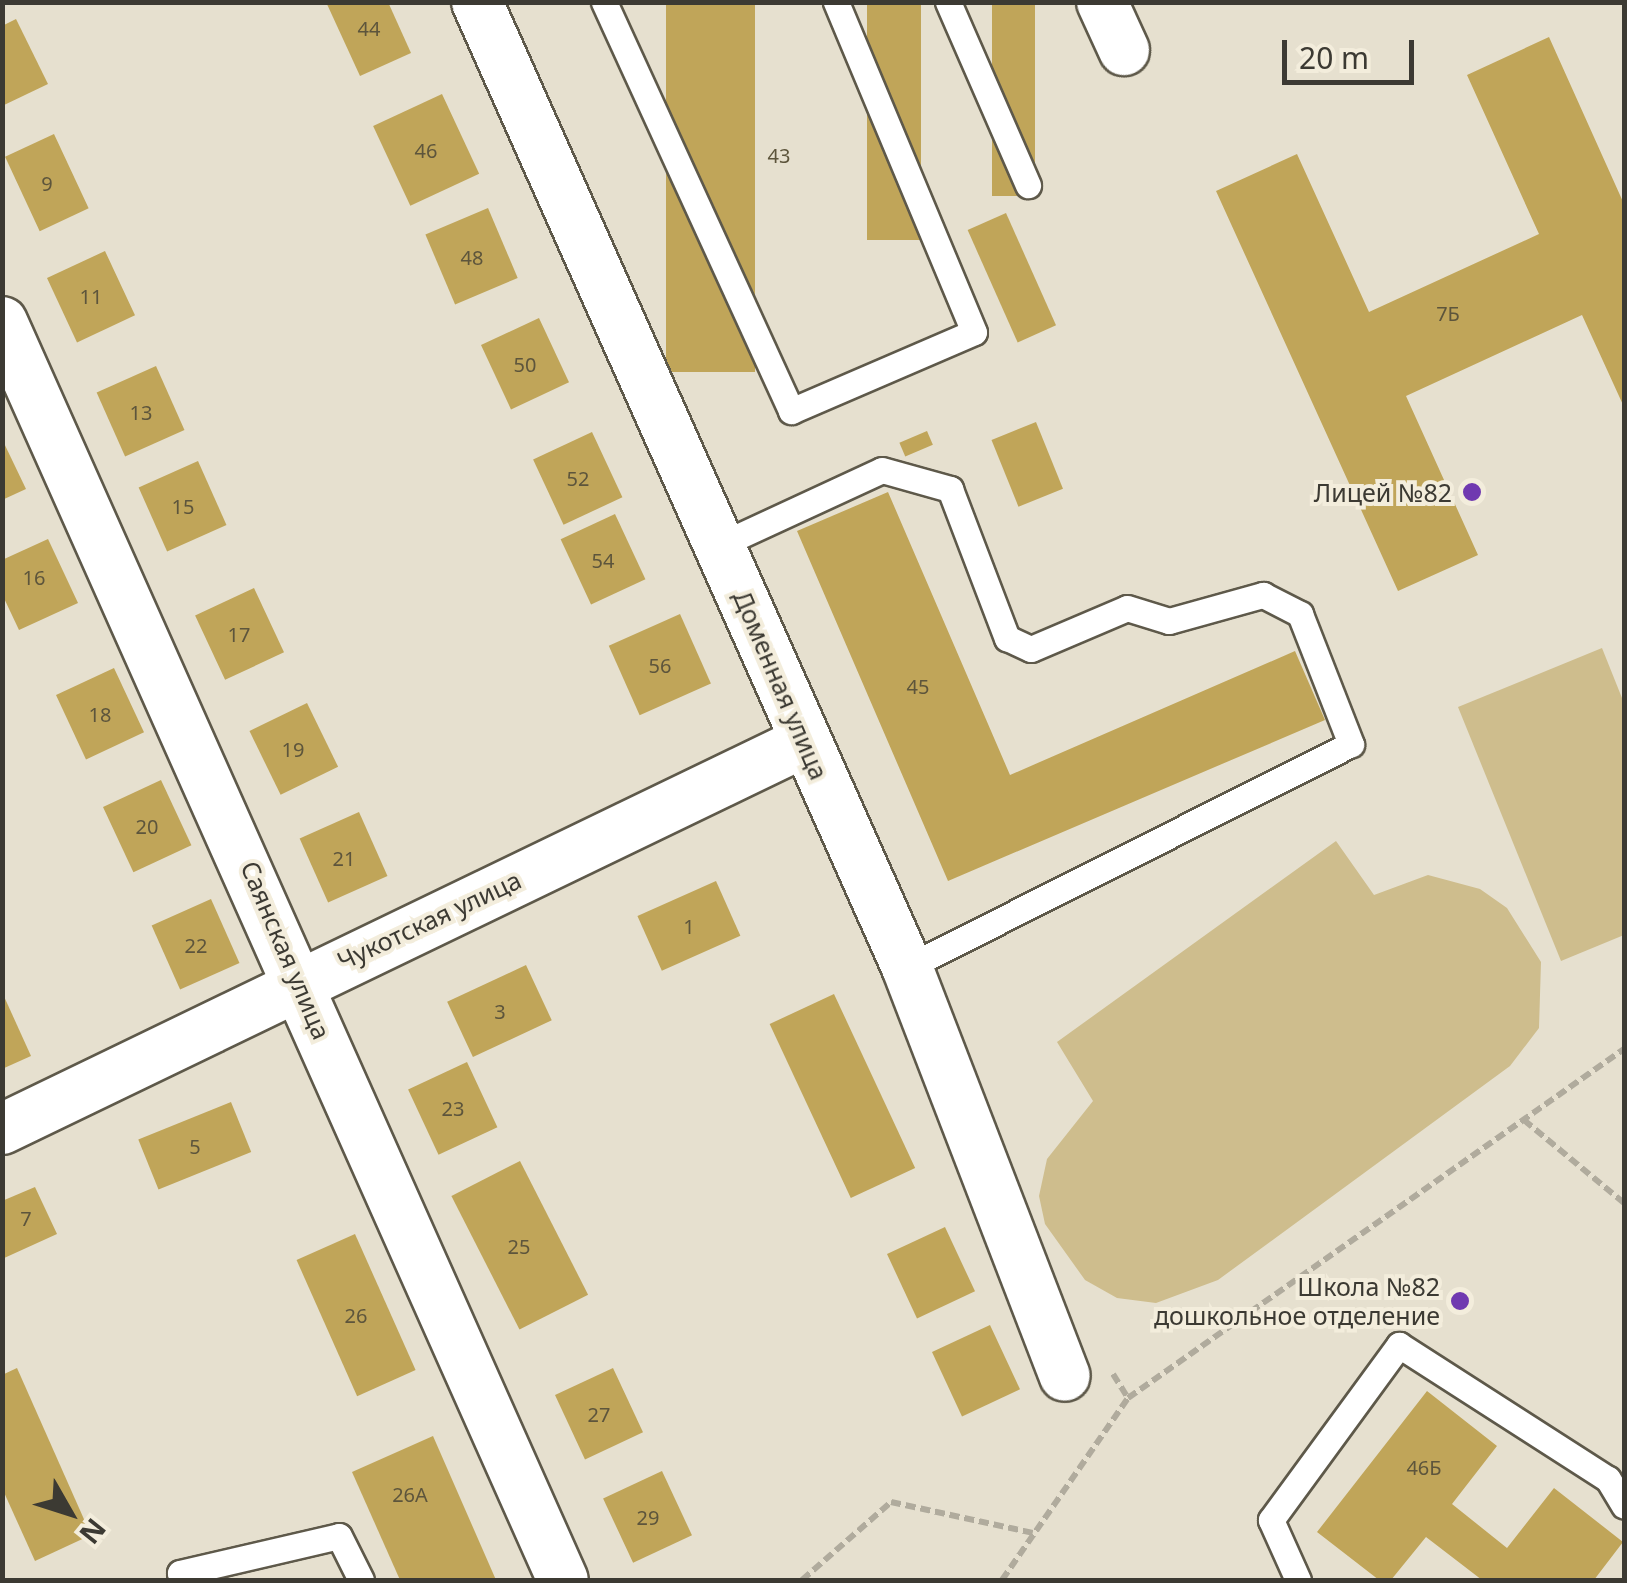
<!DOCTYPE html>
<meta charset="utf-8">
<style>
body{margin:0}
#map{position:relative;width:1627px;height:1583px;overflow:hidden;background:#e6e0cf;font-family:"Noto Sans",sans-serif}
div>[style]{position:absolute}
.green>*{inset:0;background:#cebd8d}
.building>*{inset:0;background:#c0a559;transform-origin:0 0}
.path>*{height:6px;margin-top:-3px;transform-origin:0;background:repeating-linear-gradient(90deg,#b0ab9d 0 10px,transparent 0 15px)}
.roads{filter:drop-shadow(2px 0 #5e594a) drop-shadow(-2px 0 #5e594a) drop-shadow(0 2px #5e594a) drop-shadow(0 -2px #5e594a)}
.service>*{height:25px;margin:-12.5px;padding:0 12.5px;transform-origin:12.5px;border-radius:12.5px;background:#fff}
.minor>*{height:50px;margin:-25px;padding:0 25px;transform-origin:25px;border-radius:25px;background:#fff}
.dots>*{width:28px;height:28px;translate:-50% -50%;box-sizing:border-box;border:5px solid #f3eddc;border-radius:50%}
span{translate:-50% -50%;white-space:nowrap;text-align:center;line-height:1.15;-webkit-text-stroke:8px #f3eddc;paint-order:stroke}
.number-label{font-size:20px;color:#5d553c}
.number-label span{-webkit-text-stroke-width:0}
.poi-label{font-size:25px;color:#3c3a33}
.right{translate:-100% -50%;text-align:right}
.street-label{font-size:25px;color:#3c3a33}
.frame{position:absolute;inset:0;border:5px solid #3c3a33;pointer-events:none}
.north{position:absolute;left:20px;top:1463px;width:100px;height:100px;-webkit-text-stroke:8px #f3eddc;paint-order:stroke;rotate:129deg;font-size:28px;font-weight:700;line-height:40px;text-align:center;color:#3c3a33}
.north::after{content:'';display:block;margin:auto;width:35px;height:45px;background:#3c3a33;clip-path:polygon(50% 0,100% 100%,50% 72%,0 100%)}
.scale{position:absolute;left:1282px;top:40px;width:132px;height:45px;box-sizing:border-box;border:5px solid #3c3a33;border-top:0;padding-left:12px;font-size:30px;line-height:35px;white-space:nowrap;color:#3c3a33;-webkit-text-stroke:8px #f3eddc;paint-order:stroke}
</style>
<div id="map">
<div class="green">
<i style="clip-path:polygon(1602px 648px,1624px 703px,1624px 935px,1561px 961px,1458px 707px)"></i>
<i style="clip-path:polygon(1336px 841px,1374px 895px,1428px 875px,1480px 889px,1507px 908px,1541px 962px,1539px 1028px,1510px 1066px,1218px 1280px,1156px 1303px,1117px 1298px,1085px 1280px,1045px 1224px,1039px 1196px,1047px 1159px,1093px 1101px,1057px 1042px)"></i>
</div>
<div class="building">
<i style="clip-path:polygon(326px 2px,388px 2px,411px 53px,360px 76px)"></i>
<i style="left:666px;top:2px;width:89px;height:370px"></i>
<i style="left:867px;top:2px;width:54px;height:238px"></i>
<i style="left:992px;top:2px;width:43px;height:194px"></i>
<i style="clip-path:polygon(16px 19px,48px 84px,2px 106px,2px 26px)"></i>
<i style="clip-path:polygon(1549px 37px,1624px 204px,1624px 407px,1582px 315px,1406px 396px,1478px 555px,1398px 591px,1216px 191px,1297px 154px,1369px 312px,1539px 234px,1467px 75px)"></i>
<i style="left:442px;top:94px;width:88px;height:76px;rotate:65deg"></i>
<i style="left:54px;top:134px;width:82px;height:54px;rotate:65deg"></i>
<i style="left:488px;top:208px;width:76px;height:68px;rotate:67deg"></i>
<i style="left:1006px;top:213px;width:123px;height:42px;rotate:66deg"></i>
<i style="left:105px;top:251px;width:71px;height:64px;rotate:65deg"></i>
<i style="left:539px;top:318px;width:71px;height:64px;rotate:65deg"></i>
<i style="left:156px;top:366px;width:70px;height:65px;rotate:66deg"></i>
<i style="left:1036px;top:422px;width:72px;height:48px;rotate:68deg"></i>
<i style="left:927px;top:431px;width:15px;height:30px;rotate:67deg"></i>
<i style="left:592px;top:432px;width:72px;height:65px;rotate:65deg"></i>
<i style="clip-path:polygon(2px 439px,26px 489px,2px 500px)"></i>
<i style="left:198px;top:461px;width:70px;height:65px;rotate:66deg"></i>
<i style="clip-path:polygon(888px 492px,1010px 775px,1295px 651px,1325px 720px,948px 881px,797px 531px)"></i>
<i style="left:615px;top:514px;width:72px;height:60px;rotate:65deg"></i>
<i style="clip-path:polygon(48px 539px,78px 603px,19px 630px,2px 594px,2px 560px)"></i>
<i style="left:254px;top:588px;width:71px;height:65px;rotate:65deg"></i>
<i style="left:680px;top:614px;width:76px;height:78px;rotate:66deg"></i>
<i style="left:114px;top:668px;width:71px;height:64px;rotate:65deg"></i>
<i style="left:307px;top:703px;width:71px;height:64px;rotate:64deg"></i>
<i style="left:161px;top:780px;width:72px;height:64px;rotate:65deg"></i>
<i style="left:359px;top:812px;width:70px;height:65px;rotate:66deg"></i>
<i style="left:716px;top:881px;width:60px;height:86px;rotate:66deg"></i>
<i style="left:211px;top:899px;width:70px;height:65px;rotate:66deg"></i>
<i style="left:526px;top:965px;width:61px;height:87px;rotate:65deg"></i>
<i style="clip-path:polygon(2px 992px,31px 1056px,2px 1069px)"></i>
<i style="left:834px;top:994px;width:192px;height:71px;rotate:65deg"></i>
<i style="left:467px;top:1062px;width:72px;height:65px;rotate:65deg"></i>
<i style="left:231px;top:1102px;width:54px;height:100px;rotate:68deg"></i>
<i style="left:520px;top:1161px;width:150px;height:77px;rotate:63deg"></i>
<i style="clip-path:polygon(35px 1187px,57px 1234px,2px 1259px,2px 1201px)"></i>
<i style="left:945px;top:1227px;width:71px;height:64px;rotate:65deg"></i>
<i style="left:355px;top:1234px;width:149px;height:64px;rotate:66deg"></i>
<i style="left:990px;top:1325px;width:71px;height:64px;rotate:65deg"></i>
<i style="clip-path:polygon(17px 1368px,91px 1535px,35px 1561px,2px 1488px,2px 1375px)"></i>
<i style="left:613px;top:1368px;width:71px;height:64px;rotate:65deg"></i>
<i style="clip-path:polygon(1427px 1391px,1497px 1446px,1452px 1504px,1507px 1548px,1554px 1488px,1623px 1542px,1594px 1580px,1482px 1580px,1426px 1537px,1391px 1580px,1379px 1580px,1317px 1532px)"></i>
<i style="clip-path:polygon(433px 1436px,496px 1580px,400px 1580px,352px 1472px)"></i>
<i style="left:662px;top:1471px;width:71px;height:65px;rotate:65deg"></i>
</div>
<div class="path">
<i style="left:1524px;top:1120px;width:130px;rotate:39.7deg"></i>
<i style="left:1113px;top:1374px;width:28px;rotate:58deg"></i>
<i style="left:802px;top:1580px;width:118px;rotate:-41.2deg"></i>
<i style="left:891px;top:1502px;width:145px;rotate:12.3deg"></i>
<i style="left:1002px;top:1580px;width:221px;rotate:-55.3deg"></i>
<i style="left:1128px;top:1398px;width:606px;rotate:-35.13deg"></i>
</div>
<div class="roads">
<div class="service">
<i style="left:604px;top:2px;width:450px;rotate:65.4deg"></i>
<i style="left:791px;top:411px;width:199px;rotate:-23.3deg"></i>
<i style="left:974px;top:332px;width:358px;rotate:-112.7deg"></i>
<i style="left:948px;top:2px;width:200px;rotate:66.4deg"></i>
<i style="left:722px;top:544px;width:176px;rotate:-24.8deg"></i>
<i style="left:882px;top:470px;width:71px;rotate:15.6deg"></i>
<i style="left:950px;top:489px;width:160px;rotate:69.1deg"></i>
<i style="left:1007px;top:638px;width:26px;rotate:25deg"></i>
<i style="left:1031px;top:649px;width:104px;rotate:-23.1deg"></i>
<i style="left:1127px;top:608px;width:44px;rotate:17.2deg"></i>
<i style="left:1169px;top:621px;width:98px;rotate:-15.5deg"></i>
<i style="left:1263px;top:595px;width:42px;rotate:27.2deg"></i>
<i style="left:1300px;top:614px;width:140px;rotate:68.6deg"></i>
<i style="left:1351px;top:744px;width:497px;rotate:153.3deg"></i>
<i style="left:184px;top:1580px;width:8px;rotate:-120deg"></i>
<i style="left:180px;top:1573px;width:163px;rotate:-13.1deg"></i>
<i style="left:339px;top:1536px;width:49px;rotate:63.4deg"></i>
<i style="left:1298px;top:1580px;width:66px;rotate:-114.2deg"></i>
<i style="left:1271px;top:1520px;width:217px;rotate:-53.8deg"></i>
<i style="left:1399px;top:1345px;width:248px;rotate:32.7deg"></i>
<i style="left:1608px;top:1479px;width:31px;rotate:59deg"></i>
</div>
<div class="minor">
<i style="left:477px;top:2px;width:1056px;rotate:65.98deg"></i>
<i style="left:907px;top:967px;width:438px;rotate:68.9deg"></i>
<i style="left:1102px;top:2px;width:53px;rotate:65.4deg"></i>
<i style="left:2px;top:322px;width:1377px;rotate:65.97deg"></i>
<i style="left:2px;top:1129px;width:890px;rotate:-25.76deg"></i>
</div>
</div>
<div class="dots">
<i style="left:1472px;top:492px;background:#7039b0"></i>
<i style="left:1460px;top:1301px;background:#7039b0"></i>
</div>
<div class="number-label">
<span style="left:369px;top:28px">44</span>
<span style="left:426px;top:150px">46</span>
<span style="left:779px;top:155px">43</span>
<span style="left:47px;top:183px">9</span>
<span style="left:472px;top:257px">48</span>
<span style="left:91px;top:296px">11</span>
<span style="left:1448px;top:313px">7Б</span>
<span style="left:525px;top:364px">50</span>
<span style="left:141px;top:412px">13</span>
<span style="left:578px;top:478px">52</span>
<span style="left:183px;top:506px">15</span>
<span style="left:603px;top:560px">54</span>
<span style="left:34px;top:577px">16</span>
<span style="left:239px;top:634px">17</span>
<span style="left:660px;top:665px">56</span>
<span style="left:918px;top:686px">45</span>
<span style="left:100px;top:714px">18</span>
<span style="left:293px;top:749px">19</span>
<span style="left:147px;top:826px">20</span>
<span style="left:344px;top:858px">21</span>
<span style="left:689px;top:926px">1</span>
<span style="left:196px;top:945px">22</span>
<span style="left:500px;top:1011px">3</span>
<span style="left:453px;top:1108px">23</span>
<span style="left:195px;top:1146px">5</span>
<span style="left:26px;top:1218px">7</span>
<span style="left:519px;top:1246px">25</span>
<span style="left:356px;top:1315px">26</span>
<span style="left:599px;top:1414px">27</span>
<span style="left:1424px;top:1467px">46Б</span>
<span style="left:410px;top:1494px">26А</span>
<span style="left:648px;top:1517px">29</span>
</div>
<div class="poi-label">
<span class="right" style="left:1452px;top:492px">Лицей №82</span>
<span class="right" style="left:1440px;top:1301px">Школа №82<br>дошкольное отделение</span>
</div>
<div class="street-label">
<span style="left:781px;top:685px;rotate:67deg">Доменная улица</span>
<span style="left:429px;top:920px;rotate:-25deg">Чукотская улица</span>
<span style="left:286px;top:950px;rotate:67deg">Саянская улица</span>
</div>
<div class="frame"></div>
<div class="north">N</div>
<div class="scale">20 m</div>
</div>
